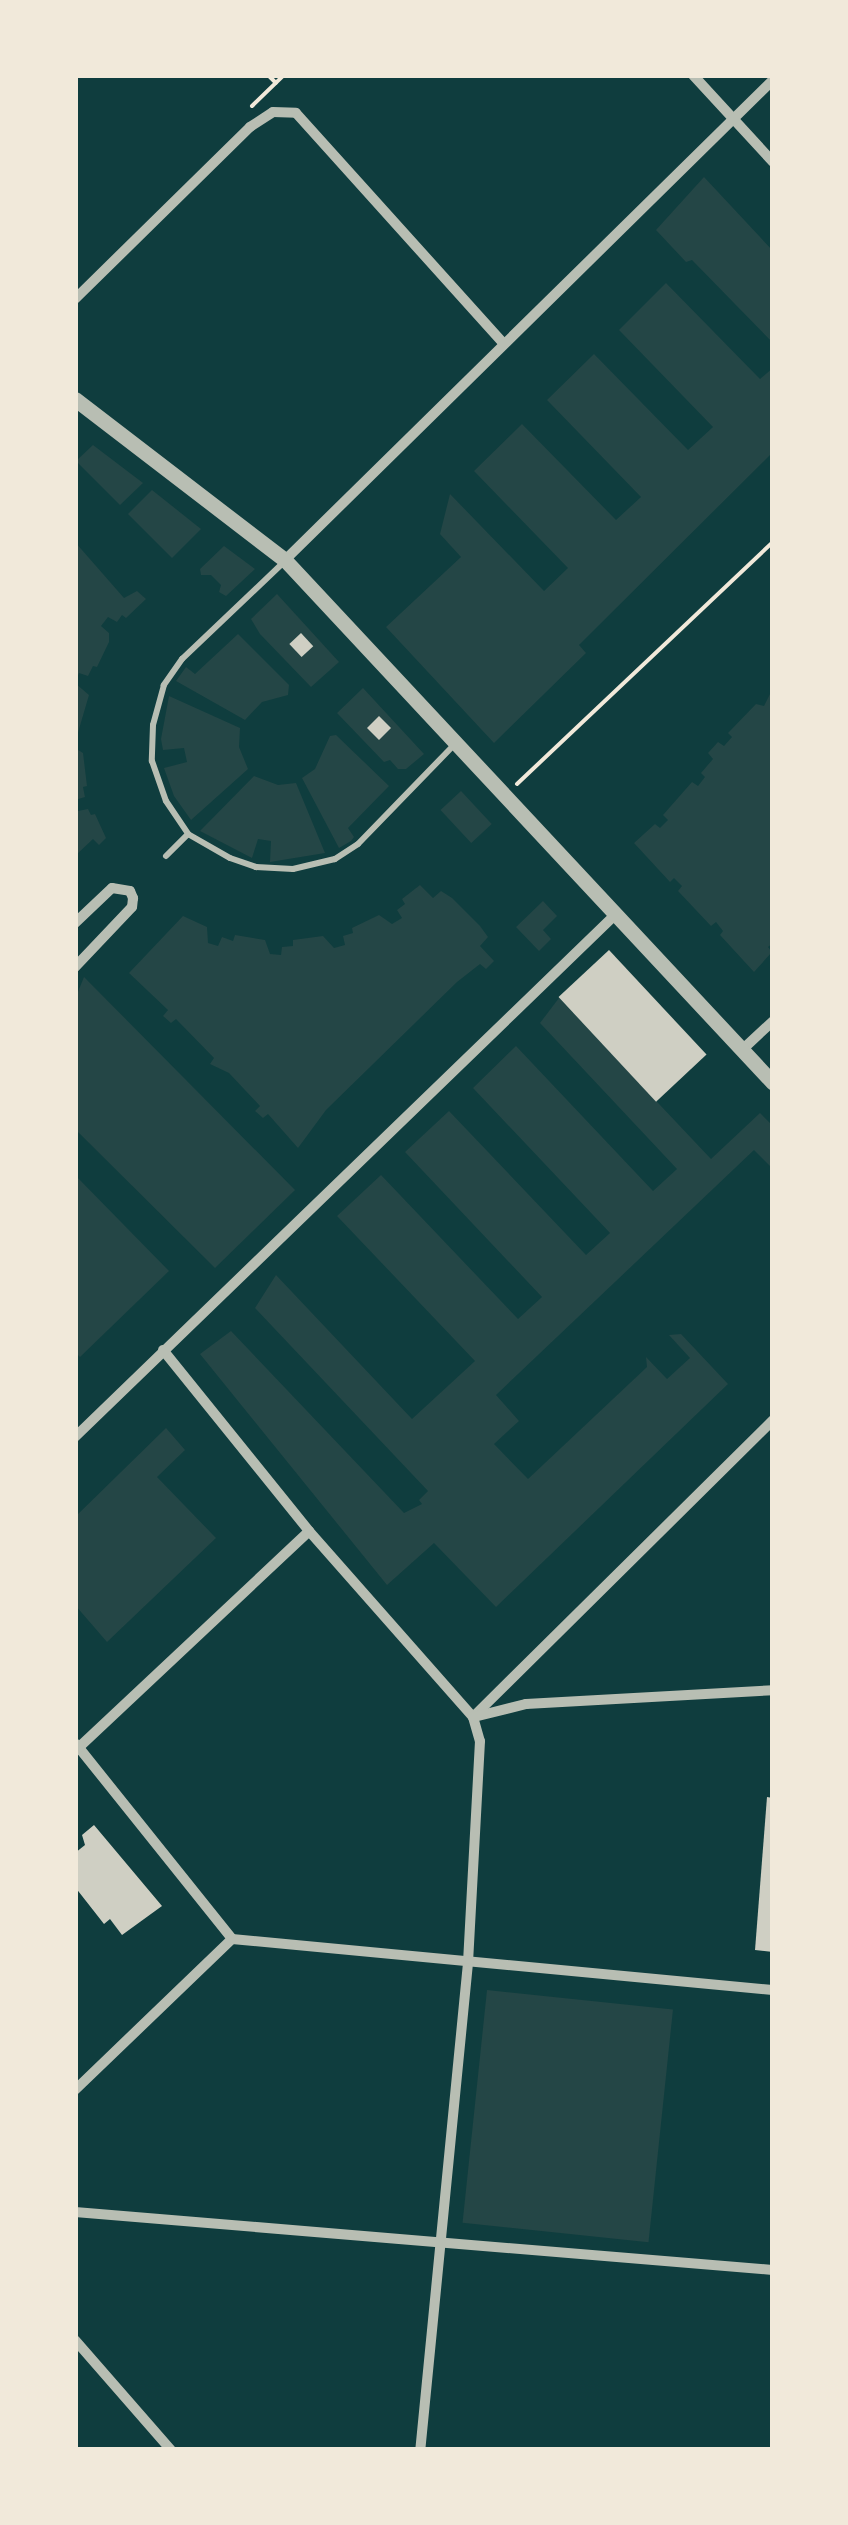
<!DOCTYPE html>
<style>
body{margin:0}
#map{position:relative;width:848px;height:2525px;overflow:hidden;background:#0f3d3e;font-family:"Nunito Sans",sans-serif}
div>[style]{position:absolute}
.green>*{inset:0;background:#244646;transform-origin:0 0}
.building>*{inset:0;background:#cfcfc3;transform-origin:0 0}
.path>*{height:4px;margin:-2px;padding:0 2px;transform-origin:2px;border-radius:2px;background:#f1e9da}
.service>*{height:6px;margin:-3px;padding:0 3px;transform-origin:3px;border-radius:3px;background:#b8beb3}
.minor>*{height:10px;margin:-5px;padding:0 5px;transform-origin:5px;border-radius:5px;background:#b8beb3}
.tertiary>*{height:15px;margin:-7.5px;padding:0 7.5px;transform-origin:7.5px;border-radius:7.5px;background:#b8beb3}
span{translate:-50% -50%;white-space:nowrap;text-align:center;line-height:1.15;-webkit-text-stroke:10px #f1e9da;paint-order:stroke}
.frame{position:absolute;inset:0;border:78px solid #f1e9da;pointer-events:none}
</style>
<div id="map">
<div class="green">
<i style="clip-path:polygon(704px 177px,773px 251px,773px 343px,692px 260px,686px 262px,656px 230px)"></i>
<i style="clip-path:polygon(666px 283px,760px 379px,773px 368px,773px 452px,579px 645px,586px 653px,494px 743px,386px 627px,461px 557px,440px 534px,450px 494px,544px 591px,568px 568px,474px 471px,522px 424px,616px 520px,641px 497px,547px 400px,594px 354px,688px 450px,713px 427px,619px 330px)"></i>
<i style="clip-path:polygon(93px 445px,143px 483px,120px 505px,76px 461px)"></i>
<i style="clip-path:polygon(152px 490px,201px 529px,172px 558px,128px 514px)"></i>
<i style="clip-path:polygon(75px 542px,124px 598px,137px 591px,146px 599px,126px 618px,122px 615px,117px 622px,108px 617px,101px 626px,109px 633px,109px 642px,97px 667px,93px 666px,88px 676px,79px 673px,75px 683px,89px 695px,77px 736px,75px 736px)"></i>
<i style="clip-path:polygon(224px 546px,255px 569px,226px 596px,219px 592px,221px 585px,211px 575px,201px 575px,200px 569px)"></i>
<i style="clip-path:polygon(277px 594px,339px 662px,311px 687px,260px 634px,251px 619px)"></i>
<i style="clip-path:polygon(238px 634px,289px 685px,288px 695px,262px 702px,245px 720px,176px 681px,186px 667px,195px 674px)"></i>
<i style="clip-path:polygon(363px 688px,424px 754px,406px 769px,398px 769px,390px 760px,384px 762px,337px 713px)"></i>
<i style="clip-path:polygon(773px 688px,773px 943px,768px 947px,772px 952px,754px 972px,720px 935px,723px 931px,716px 922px,711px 926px,678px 891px,682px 886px,674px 878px,670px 882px,634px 843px,655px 824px,660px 828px,668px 820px,663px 815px,692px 782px,698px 786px,705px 777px,701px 773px,713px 759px,708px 753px,718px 742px,724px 746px,732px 737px,728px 733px,756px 704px,764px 706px)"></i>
<i style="clip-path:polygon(169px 696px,240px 728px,239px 747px,248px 769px,191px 820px,174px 796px,164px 768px,187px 762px,184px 748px,163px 750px,161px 739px)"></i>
<i style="clip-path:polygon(336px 735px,389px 786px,348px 828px,354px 837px,351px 841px,339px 848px,302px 778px,315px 769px,330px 736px)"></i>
<i style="clip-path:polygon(75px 748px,83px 753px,87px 786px,83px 787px,85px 797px,75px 800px,78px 811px,88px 809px,91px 815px,95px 814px,106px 838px,99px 845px,93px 839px,75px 856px)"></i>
<i style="clip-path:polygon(254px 776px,278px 785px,296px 783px,325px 853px,270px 862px,271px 841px,258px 839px,252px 858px,200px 831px)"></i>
<i style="left:461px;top:791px;width:45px;height:28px;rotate:47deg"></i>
<i style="clip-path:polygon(420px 885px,433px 898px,441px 891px,452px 898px,480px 926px,488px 937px,480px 946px,494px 961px,486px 969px,480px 964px,457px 982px,326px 1110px,298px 1148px,268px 1114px,263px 1118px,255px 1111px,260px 1106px,229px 1073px,210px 1064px,214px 1058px,176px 1019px,171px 1023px,163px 1016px,168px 1010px,129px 973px,183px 916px,207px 927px,208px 943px,218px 946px,222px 937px,233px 941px,235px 935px,265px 940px,270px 954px,281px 955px,282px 947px,293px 946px,293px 940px,323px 936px,334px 948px,345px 945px,343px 936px,353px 933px,352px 928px,379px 915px,392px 924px,402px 918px,397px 910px,405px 904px,402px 899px)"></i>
<i style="clip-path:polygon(543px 901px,557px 916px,543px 930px,551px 939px,539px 951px,516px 927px)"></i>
<i style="clip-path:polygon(84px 977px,295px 1190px,215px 1268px,75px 1129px,75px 999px)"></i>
<i style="clip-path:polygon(559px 998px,711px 1159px,760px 1113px,773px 1126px,773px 1169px,754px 1150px,496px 1395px,519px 1421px,494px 1444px,528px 1479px,647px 1367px,646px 1357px,667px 1379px,690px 1358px,669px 1335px,681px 1334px,728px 1384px,496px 1607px,434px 1543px,387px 1585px,200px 1354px,231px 1331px,404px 1513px,422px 1504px,419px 1500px,428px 1491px,255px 1308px,276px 1275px,412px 1419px,475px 1361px,337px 1216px,381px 1175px,518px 1319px,542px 1297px,405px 1152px,449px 1111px,586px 1255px,610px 1233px,473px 1088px,516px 1046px,653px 1191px,677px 1169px,540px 1023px)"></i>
<i style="clip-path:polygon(75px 1175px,169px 1271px,80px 1357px,75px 1352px)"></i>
<i style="clip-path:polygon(166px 1428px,185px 1450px,157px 1477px,216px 1538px,107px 1642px,75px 1605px,75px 1517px)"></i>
<i style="left:487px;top:1990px;width:187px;height:234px;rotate:6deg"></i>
</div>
<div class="building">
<i style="left:301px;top:633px;width:18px;height:16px;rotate:47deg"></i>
<i style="left:379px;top:716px;width:17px;height:17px;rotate:45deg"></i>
<i style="left:609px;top:950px;width:143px;height:69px;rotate:47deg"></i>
<i style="clip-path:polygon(767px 1797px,773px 1798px,773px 1952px,755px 1950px)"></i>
<i style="clip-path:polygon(94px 1825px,162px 1906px,122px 1935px,110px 1919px,104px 1924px,75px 1887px,75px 1853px,85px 1845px,82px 1835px)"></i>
</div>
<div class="path">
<i style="left:268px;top:75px;width:11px;rotate:45deg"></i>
<i style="left:252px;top:106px;width:45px;rotate:-44.1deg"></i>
<i style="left:517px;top:784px;width:352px;rotate:-43.4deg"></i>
</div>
<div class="service">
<i style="left:285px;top:561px;width:142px;rotate:136.4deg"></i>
<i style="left:182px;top:659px;width:32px;rotate:125deg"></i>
<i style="left:164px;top:685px;width:41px;rotate:105.4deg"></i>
<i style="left:153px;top:725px;width:36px;rotate:92deg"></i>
<i style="left:152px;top:761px;width:42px;rotate:70.7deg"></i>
<i style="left:166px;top:801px;width:40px;rotate:56deg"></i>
<i style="left:188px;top:834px;width:48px;rotate:29.7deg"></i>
<i style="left:230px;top:858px;width:28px;rotate:19deg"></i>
<i style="left:256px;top:867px;width:37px;rotate:3deg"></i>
<i style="left:293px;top:869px;width:43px;rotate:-13.4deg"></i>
<i style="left:335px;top:859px;width:27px;rotate:-33deg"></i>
<i style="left:358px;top:844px;width:141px;rotate:-45.9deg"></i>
<i style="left:166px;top:856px;width:31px;rotate:-45deg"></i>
</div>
<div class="minor">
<i style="left:693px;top:75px;width:118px;rotate:47.4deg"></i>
<i style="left:75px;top:299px;width:245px;rotate:-44.5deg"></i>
<i style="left:250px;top:127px;width:27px;rotate:-33deg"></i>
<i style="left:273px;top:112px;width:23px;rotate:2deg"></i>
<i style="left:296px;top:113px;width:308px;rotate:48deg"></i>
<i style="left:285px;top:560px;width:685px;rotate:-44.53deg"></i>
<i style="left:75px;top:923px;width:51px;rotate:-43.4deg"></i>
<i style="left:112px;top:888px;width:18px;rotate:9deg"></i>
<i style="left:130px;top:891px;width:8px;rotate:67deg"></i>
<i style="left:133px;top:898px;width:9px;rotate:96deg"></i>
<i style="left:132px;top:907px;width:83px;rotate:133.5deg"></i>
<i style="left:743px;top:1049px;width:41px;rotate:-43deg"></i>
<i style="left:163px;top:1350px;width:233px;rotate:51.1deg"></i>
<i style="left:309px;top:1531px;width:248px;rotate:48.6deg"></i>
<i style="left:473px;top:1717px;width:25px;rotate:74deg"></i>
<i style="left:480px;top:1741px;width:222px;rotate:93.1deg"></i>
<i style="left:468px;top:1963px;width:489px;rotate:95.6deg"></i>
<i style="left:75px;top:1437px;width:754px;rotate:-44.03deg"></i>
<i style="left:473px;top:1717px;width:422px;rotate:-44.7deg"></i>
<i style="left:474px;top:1717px;width:54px;rotate:-14deg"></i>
<i style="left:526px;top:1704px;width:247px;rotate:-3.2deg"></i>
<i style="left:76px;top:1744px;width:250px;rotate:51.3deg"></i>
<i style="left:75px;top:1751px;width:321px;rotate:-43.2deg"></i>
<i style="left:232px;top:1939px;width:543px;rotate:5.39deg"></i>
<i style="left:75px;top:2090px;width:218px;rotate:-43.9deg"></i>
<i style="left:75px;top:2212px;width:700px;rotate:4.75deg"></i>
<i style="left:75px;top:2340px;width:146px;rotate:48.9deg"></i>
</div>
<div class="tertiary">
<i style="left:75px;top:399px;width:265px;rotate:37.5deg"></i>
<i style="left:285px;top:560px;width:715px;rotate:46.98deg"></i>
</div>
<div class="frame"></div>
</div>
